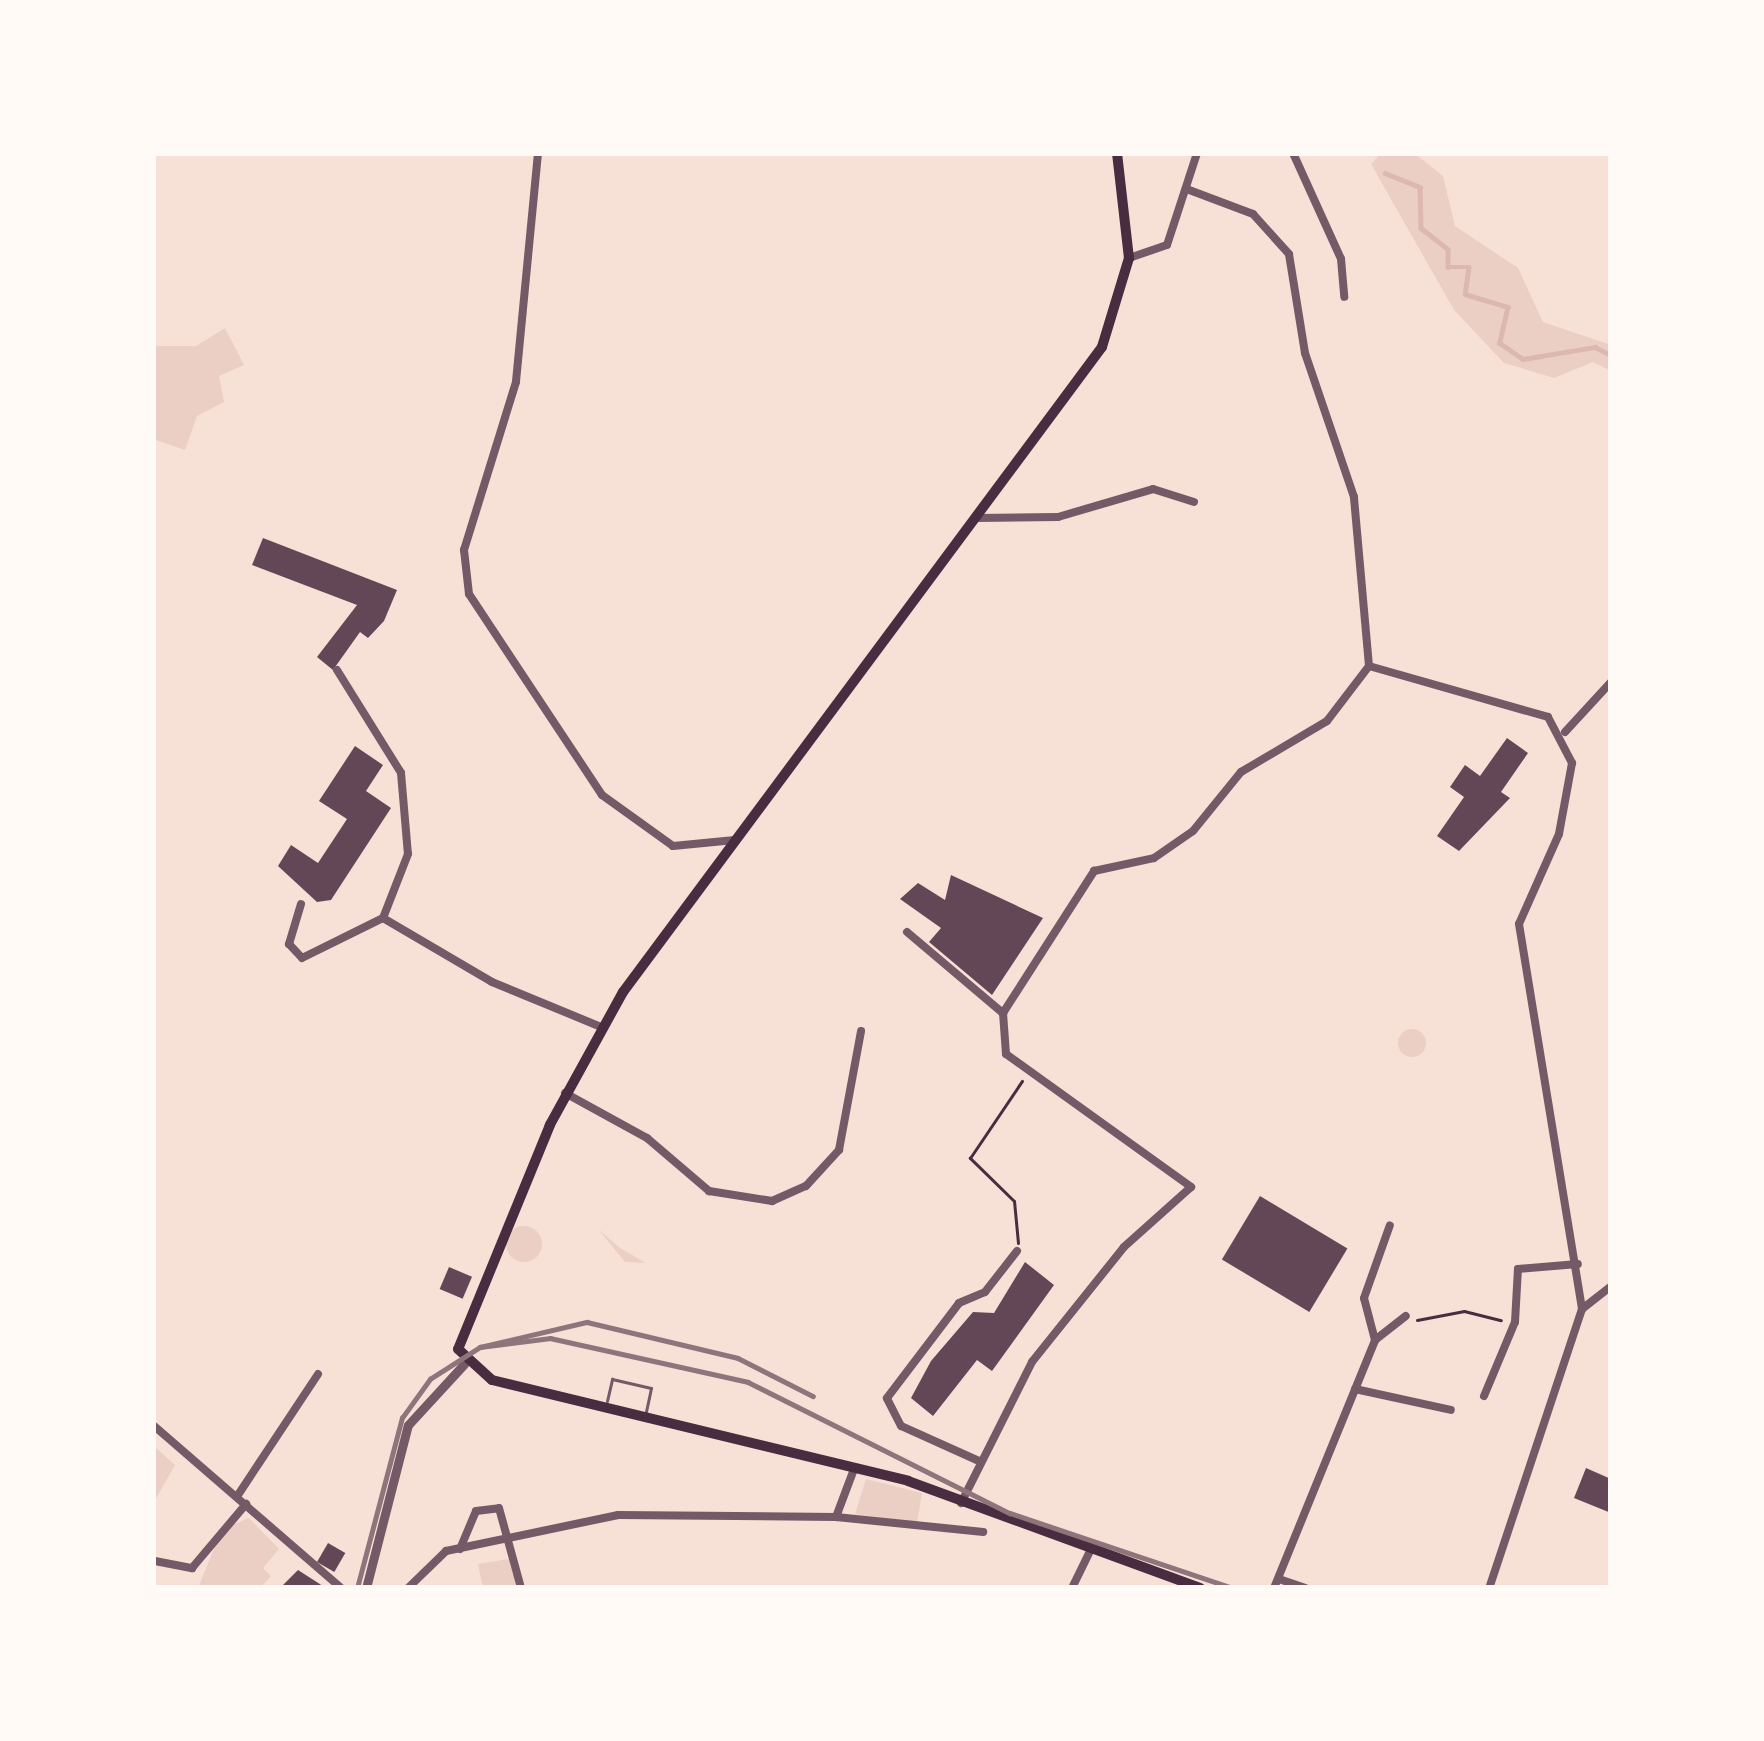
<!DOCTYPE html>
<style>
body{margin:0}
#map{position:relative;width:1764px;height:1741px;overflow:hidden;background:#f7e1d7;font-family:"Playfair Display",serif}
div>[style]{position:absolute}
.green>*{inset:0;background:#ebcfc5}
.round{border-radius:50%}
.stream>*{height:4.5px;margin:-2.25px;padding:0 2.25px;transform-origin:2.25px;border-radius:2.25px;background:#dcb8b0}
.building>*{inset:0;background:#644757;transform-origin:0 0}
.path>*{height:3px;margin:-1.5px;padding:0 1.5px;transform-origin:1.5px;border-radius:1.5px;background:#4a2c40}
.service>*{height:3px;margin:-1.5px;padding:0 1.5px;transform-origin:1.5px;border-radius:1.5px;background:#755966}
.minor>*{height:8px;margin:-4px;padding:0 4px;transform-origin:4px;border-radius:4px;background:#755966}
.tertiary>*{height:9px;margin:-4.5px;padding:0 4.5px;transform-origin:4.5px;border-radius:4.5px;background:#755966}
.secondary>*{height:10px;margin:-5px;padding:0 5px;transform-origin:5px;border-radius:5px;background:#4a2c40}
.rail>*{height:4.5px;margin:-2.25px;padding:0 2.25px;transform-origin:2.25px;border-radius:2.25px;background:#8f747c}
span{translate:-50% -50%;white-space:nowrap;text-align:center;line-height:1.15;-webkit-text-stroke:9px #fffaf5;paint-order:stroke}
.frame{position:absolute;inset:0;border:156px solid #fffaf5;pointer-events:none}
</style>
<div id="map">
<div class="green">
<i style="clip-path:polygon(1381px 153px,1414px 153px,1443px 176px,1455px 226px,1518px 268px,1543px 322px,1611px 345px,1611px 371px,1593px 362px,1554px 378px,1504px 363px,1454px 310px,1371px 164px)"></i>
<i style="clip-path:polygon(225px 328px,244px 365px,219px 376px,224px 402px,197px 416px,185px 450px,153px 439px,153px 346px,196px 346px)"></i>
<i class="round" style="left:1398px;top:1029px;width:28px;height:28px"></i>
<i class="round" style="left:506px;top:1226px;width:36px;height:36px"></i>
<i style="clip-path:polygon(598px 1229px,620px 1248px,646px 1263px,625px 1262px)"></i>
<i style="clip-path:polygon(153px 1445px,175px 1465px,153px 1504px)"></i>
<i style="clip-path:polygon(866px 1479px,922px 1493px,917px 1523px,855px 1514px)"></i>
<i style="clip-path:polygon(249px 1518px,279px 1549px,263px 1568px,271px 1576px,260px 1588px,198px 1588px,222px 1529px)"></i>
<i style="clip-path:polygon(514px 1558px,516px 1588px,483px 1588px,478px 1564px)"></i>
</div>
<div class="stream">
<i style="left:1385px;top:173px;width:38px;rotate:22deg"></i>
<i style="left:1420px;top:187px;width:41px;rotate:88.6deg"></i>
<i style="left:1421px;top:228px;width:34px;rotate:38deg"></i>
<i style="left:1448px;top:249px;width:18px;rotate:90deg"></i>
<i style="left:1448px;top:267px;width:21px"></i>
<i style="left:1469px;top:267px;width:27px;rotate:98deg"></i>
<i style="left:1465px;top:294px;width:45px;rotate:16.8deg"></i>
<i style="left:1508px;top:307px;width:37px;rotate:103deg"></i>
<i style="left:1500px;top:343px;width:28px;rotate:35deg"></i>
<i style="left:1523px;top:359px;width:73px;rotate:-9.5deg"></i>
<i style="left:1595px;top:347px;width:18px;rotate:27deg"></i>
</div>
<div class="building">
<i style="clip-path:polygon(263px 538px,397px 590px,384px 621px,368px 638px,360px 632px,333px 670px,317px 657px,357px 605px,252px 565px)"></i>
<i style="clip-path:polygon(1507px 738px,1528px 753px,1501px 792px,1510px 798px,1459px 851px,1437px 836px,1464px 797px,1450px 787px,1465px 765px,1480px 776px)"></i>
<i style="clip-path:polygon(355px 746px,383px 765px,366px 791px,391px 808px,331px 900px,317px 902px,278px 866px,291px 845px,318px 863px,347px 819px,319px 801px)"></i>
<i style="clip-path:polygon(951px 875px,1043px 918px,992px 995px,929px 942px,941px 928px,900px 899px,918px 883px,945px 900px)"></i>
<i style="left:1260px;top:1196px;width:102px;height:74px;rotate:31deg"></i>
<i style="clip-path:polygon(1025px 1262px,1054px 1285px,992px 1371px,977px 1360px,933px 1416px,911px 1398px,931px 1361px,973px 1312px,994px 1313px)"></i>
<i style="left:449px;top:1267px;width:25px;height:24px;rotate:23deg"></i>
<i style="clip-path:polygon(1586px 1468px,1611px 1479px,1611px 1513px,1574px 1498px)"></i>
<i style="left:328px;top:1543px;width:20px;height:22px;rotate:30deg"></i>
<i style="clip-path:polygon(298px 1570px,326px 1588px,280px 1588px)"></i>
</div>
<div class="path">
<i style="left:1018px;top:1243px;width:42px;rotate:-95.4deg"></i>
<i style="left:1014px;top:1201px;width:62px;rotate:-135.7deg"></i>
<i style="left:970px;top:1158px;width:93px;rotate:-56deg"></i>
<i style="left:1417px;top:1320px;width:48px;rotate:-10.8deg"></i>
<i style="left:1464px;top:1311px;width:38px;rotate:14deg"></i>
</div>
<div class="service">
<i style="left:607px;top:1401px;width:23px;rotate:-77deg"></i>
<i style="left:612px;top:1379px;width:40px;rotate:13deg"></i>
<i style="left:651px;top:1388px;width:29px;rotate:102deg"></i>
</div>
<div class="minor">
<i style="left:538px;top:153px;width:230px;rotate:95.5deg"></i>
<i style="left:516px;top:382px;width:176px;rotate:107.2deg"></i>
<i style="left:464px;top:550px;width:44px;rotate:83.5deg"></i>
<i style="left:469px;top:594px;width:241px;rotate:56.5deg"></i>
<i style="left:602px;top:795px;width:87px;rotate:35.7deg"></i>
<i style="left:673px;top:846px;width:62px;rotate:-5.5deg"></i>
<i style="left:1293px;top:153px;width:116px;rotate:65.6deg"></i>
<i style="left:1341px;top:259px;width:38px;rotate:85deg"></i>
<i style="left:1129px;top:258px;width:40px;rotate:-18.9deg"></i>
<i style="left:1167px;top:245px;width:97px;rotate:-71.9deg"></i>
<i style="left:976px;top:518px;width:82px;rotate:-0.7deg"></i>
<i style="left:1058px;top:517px;width:99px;rotate:-16.4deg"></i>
<i style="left:1153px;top:489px;width:43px;rotate:17.6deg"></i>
<i style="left:1369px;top:666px;width:186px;rotate:15.9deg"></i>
<i style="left:1548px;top:717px;width:52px;rotate:62.4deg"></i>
<i style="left:1572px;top:763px;width:72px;rotate:100.4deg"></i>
<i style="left:1559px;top:834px;width:98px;rotate:114deg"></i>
<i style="left:1519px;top:924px;width:390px;rotate:80.7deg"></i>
<i style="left:1582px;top:1309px;width:294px;rotate:108.4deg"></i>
<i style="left:337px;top:670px;width:121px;rotate:58.1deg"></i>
<i style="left:401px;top:773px;width:81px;rotate:85.1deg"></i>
<i style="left:408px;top:854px;width:69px;rotate:111.3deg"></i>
<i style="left:383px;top:918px;width:126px;rotate:30.4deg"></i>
<i style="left:492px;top:982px;width:118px;rotate:22.4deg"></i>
<i style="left:1565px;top:732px;width:68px;rotate:-47.4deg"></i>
<i style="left:301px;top:904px;width:42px;rotate:106.7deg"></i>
<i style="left:289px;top:944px;width:19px;rotate:47deg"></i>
<i style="left:302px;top:958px;width:90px;rotate:-26.3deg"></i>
<i style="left:907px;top:932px;width:126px;rotate:40.2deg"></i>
<i style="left:1003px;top:1013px;width:41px;rotate:85.8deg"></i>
<i style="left:1006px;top:1054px;width:228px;rotate:35.7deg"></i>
<i style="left:1191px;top:1187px;width:90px;rotate:138.2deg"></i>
<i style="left:1124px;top:1247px;width:147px;rotate:128.7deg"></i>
<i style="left:1032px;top:1362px;width:158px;rotate:116.7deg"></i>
<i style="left:1003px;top:1013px;width:169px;rotate:-57.3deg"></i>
<i style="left:1094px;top:871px;width:61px;rotate:-12.2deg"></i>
<i style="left:1154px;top:858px;width:47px;rotate:-34.7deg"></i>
<i style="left:1193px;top:831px;width:76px;rotate:-50.9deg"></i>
<i style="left:1241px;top:772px;width:100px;rotate:-30.7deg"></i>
<i style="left:1327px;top:721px;width:69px;rotate:-52.6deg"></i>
<i style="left:1369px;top:666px;width:170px;rotate:-95.1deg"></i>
<i style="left:1354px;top:497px;width:152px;rotate:-108.8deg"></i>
<i style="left:1305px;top:353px;width:100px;rotate:-99.2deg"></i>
<i style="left:1289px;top:254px;width:54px;rotate:-132deg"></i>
<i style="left:1253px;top:214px;width:71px;rotate:-159.3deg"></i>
<i style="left:565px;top:1093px;width:94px;rotate:28.8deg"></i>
<i style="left:647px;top:1138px;width:82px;rotate:40.5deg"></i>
<i style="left:709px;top:1191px;width:64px;rotate:9deg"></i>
<i style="left:772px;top:1201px;width:37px;rotate:-24deg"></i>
<i style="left:806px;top:1186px;width:49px;rotate:-47.5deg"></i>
<i style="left:839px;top:1150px;width:121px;rotate:-79.5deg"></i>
<i style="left:1582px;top:1309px;width:37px;rotate:-38deg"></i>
<i style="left:1375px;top:1340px;width:43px;rotate:-104.7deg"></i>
<i style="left:1364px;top:1298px;width:77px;rotate:-70.4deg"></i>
<i style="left:1355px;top:1389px;width:98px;rotate:12.3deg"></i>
<i style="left:1484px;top:1396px;width:80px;rotate:-67.3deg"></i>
<i style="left:1515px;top:1322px;width:53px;rotate:-86.8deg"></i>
<i style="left:1518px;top:1269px;width:60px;rotate:-4.8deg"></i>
<i style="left:153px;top:1425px;width:249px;rotate:40.9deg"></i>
<i style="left:979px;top:1461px;width:85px;rotate:-155.8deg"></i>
<i style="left:901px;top:1426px;width:31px;rotate:-117deg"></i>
<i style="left:887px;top:1398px;width:119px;rotate:-52.8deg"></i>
<i style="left:959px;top:1303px;width:28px;rotate:-23deg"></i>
<i style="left:985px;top:1292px;width:52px;rotate:-52deg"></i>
<i style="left:238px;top:1495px;width:145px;rotate:-56.5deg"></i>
<i style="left:836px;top:1517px;width:148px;rotate:5.8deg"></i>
<i style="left:460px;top:1549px;width:41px;rotate:-67.2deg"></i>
<i style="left:476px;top:1511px;width:23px;rotate:-7deg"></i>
<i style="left:499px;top:1508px;width:83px;rotate:74.6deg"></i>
<i style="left:155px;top:1561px;width:38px;rotate:11deg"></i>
<i style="left:192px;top:1568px;width:84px;rotate:-49.8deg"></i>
<i style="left:1279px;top:1579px;width:28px;rotate:19deg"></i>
<i style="left:408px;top:1588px;width:53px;rotate:-44.2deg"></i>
<i style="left:446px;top:1551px;width:176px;rotate:-11.8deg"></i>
<i style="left:618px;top:1515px;width:218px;rotate:0.5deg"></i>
<i style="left:836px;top:1517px;width:51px;rotate:-69.4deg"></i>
<i style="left:1072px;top:1588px;width:39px;rotate:-64deg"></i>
<i style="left:1274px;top:1588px;width:268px;rotate:-67.8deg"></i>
<i style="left:1375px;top:1340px;width:39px;rotate:-38deg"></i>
</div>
<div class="tertiary">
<i style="left:366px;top:1588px;width:168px;rotate:-75.6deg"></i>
<i style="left:408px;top:1425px;width:83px;rotate:-47.4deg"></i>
</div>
<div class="secondary">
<i style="left:1117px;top:153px;width:106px;rotate:83.5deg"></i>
<i style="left:1129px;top:258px;width:93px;rotate:106.9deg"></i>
<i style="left:1102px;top:347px;width:803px;rotate:126.6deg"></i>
<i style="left:623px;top:992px;width:152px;rotate:118.8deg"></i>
<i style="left:550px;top:1125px;width:242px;rotate:112.3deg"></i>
<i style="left:458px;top:1349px;width:46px;rotate:42.4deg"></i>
<i style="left:492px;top:1380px;width:428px;rotate:13.6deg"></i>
<i style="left:908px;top:1481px;width:311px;rotate:20.1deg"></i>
</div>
<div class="rail">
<i style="left:480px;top:1347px;width:71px;rotate:-7.3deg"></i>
<i style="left:550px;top:1338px;width:203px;rotate:12.5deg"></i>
<i style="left:748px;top:1382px;width:293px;rotate:26.6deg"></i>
<i style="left:1010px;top:1513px;width:235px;rotate:18.6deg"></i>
<i style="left:357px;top:1588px;width:176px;rotate:-75.2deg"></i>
<i style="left:402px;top:1418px;width:48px;rotate:-54.3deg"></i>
<i style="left:430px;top:1379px;width:59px;rotate:-32.6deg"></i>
<i style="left:480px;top:1347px;width:110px;rotate:-13.2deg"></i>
<i style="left:587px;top:1322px;width:155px;rotate:13.4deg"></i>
<i style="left:738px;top:1358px;width:84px;rotate:26.9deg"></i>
</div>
<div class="frame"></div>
</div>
